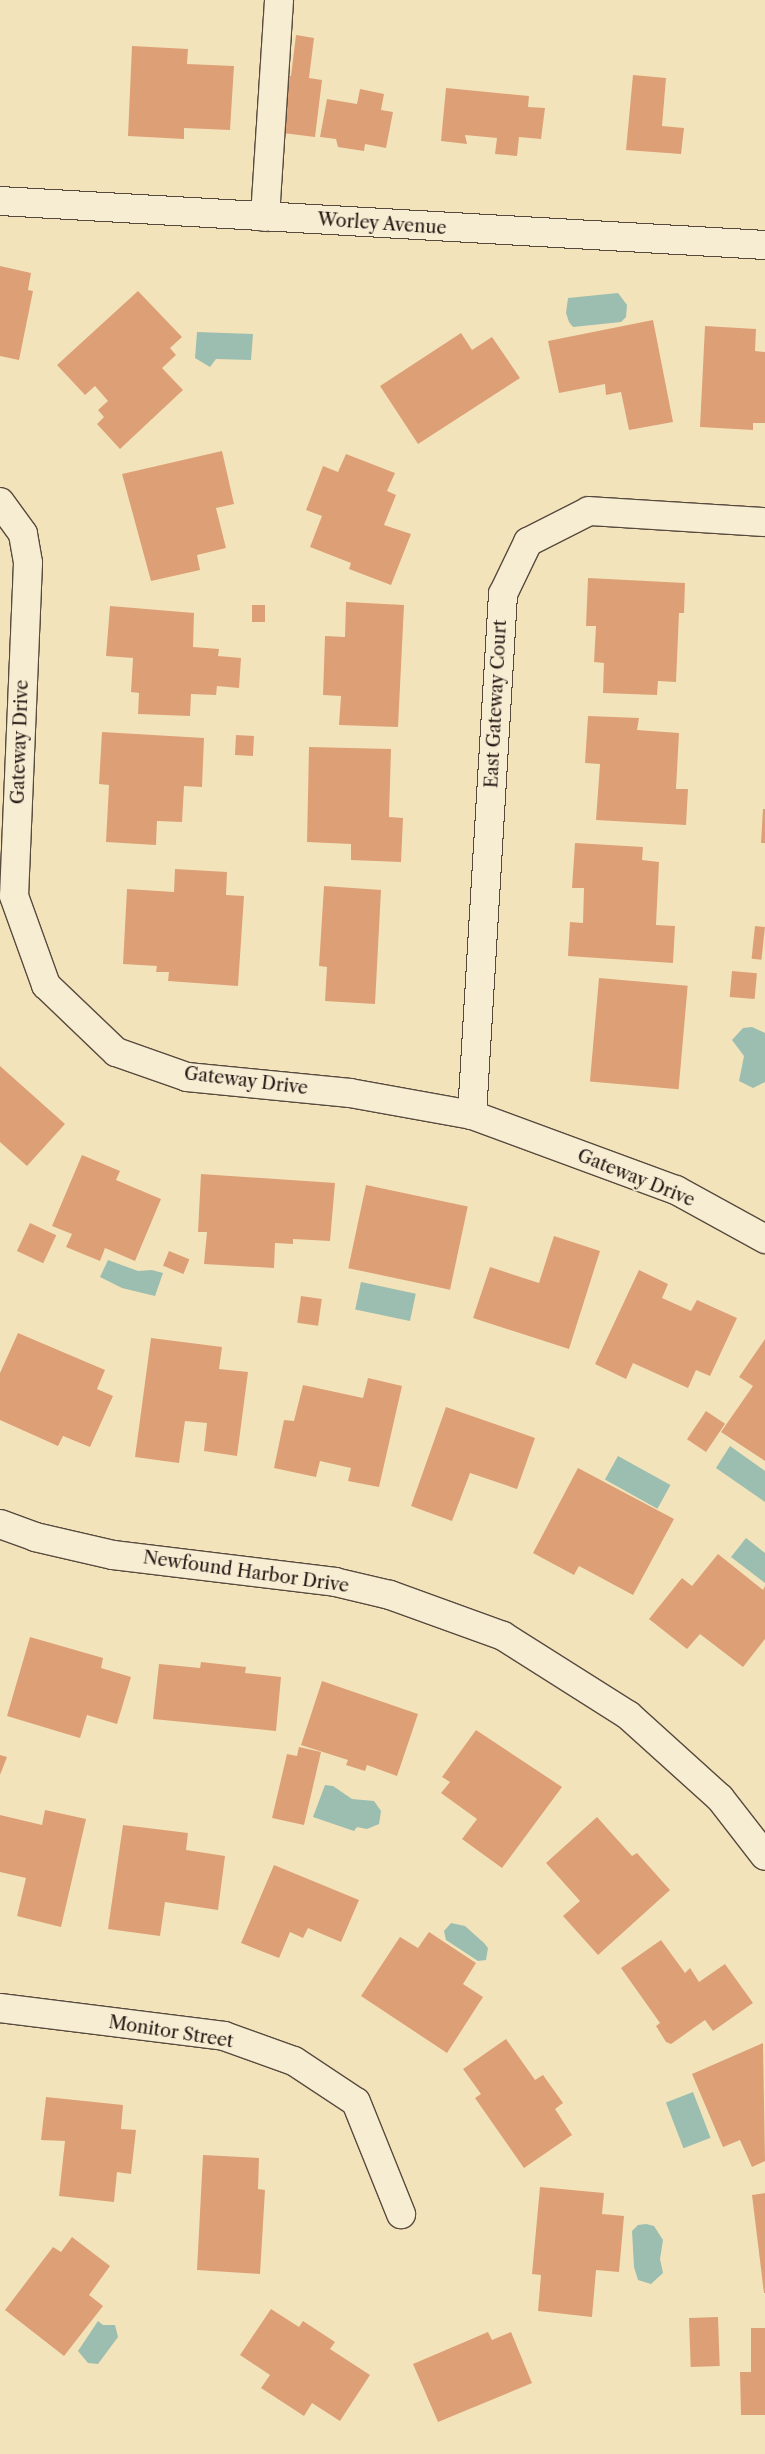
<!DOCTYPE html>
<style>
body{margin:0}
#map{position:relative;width:765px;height:2454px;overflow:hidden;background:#f3e3bb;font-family:"Libre Caslon Text",serif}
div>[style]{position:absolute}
.water>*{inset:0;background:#9bbeb0;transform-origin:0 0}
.building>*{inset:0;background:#dda076;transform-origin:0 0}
.roads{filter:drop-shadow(1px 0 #584b3e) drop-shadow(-1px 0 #584b3e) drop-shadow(0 1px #584b3e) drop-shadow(0 -1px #584b3e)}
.minor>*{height:28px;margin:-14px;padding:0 14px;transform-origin:14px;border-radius:14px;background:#f7edd3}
span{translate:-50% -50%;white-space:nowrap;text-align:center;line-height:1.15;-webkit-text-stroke:4px #f7edd3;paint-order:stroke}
.street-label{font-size:18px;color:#251814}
</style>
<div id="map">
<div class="water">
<i style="clip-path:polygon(618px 293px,627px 305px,626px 317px,621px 322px,573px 327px,569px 322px,566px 313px,568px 298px)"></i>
<i style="clip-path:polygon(197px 332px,253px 334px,251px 360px,216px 359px,210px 367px,195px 358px)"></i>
<i style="clip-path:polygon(752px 1027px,765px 1033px,765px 1082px,753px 1088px,739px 1081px,744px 1056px,732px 1040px,743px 1028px)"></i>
<i style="clip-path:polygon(108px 1260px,138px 1271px,152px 1270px,163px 1273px,155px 1296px,122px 1288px,100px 1277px)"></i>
<i style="left:361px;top:1282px;width:56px;height:28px;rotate:12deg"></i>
<i style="clip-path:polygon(730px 1446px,765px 1471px,765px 1502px,716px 1468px)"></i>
<i style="left:618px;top:1456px;width:60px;height:27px;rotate:29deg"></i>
<i style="clip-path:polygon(746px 1538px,765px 1553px,765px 1583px,731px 1557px)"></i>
<i style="clip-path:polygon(325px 1785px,333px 1786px,352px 1799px,374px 1801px,381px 1811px,379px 1824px,367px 1829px,357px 1827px,354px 1831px,313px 1817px)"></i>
<i style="clip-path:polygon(451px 1923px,465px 1926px,484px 1943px,488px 1948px,486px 1960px,478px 1961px,446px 1940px,444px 1931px)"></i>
<i style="left:693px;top:2092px;width:49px;height:29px;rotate:69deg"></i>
<i style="clip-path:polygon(646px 2224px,654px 2226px,663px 2240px,660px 2259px,663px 2273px,651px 2284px,638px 2280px,634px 2267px,632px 2231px,638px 2225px)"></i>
<i style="clip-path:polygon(98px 2321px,103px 2325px,115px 2325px,118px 2337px,98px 2364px,88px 2363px,78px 2351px)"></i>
</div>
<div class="building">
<i style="clip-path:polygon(296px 35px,314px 38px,309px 78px,322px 80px,315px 137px,275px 132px,283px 75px,291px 76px)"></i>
<i style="clip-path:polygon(132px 46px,188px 49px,187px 64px,234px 66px,230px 130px,184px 128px,184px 139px,128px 136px)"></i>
<i style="clip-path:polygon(633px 75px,666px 78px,662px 126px,684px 128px,681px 154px,626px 150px)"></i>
<i style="clip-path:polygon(446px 88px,529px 96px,528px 107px,545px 108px,541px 139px,519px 137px,517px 156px,495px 154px,497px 138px,465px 135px,467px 144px,441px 141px)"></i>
<i style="clip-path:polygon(360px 89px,384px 94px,381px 110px,393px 112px,386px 148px,365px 144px,364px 151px,338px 147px,336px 139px,320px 137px,327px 99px,357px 104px)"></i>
<i style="clip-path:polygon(0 266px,31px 273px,28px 290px,33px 291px,19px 360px,0 356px)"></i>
<i style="clip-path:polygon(138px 291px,182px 337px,170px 348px,176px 355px,162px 368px,183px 390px,120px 449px,97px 424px,104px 417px,98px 410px,108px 401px,95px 386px,85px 395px,57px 365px)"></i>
<i style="clip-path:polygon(653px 320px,673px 422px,629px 430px,621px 392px,606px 395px,605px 384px,559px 393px,548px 341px)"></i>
<i style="clip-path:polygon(705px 326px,756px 329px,755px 351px,765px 352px,765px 423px,753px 423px,753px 430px,700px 427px)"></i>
<i style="clip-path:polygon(461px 333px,472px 350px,492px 337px,520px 378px,418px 444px,380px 386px)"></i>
<i style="clip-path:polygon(222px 451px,234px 504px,216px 508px,226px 548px,197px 555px,200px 570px,151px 581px,122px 474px)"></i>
<i style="clip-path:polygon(346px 454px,395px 473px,387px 491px,396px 495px,384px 525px,411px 534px,391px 585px,349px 569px,351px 563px,310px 547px,322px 516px,306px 510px,323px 466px,338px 472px)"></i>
<i style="clip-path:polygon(588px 578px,685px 583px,684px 613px,679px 613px,676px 682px,658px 681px,657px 695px,603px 693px,604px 663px,594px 662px,596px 626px,586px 626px)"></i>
<i style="clip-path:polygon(346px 602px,404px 605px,398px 727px,339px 725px,341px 696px,323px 695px,325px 636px,345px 637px)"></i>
<i style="left:252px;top:605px;width:13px;height:17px"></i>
<i style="clip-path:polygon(110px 606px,194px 613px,193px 647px,219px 649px,218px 656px,241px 658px,239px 688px,217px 686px,216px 695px,191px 694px,190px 716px,138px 714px,139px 693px,131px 692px,133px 658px,106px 656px)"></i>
<i style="clip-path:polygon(588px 716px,639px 718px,637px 730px,679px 733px,676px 789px,688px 789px,686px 825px,596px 820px,600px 764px,585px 763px)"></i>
<i style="clip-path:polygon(102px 732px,204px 738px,202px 787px,184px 786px,182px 822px,157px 821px,156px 845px,106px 842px,109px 785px,99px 784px)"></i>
<i style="left:236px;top:735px;width:18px;height:20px;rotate:3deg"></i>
<i style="clip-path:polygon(309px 747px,391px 749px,389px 817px,403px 818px,401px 862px,351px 860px,351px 844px,307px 842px)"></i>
<i style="clip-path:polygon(763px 809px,765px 809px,765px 843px,761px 843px)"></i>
<i style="clip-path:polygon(575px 843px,643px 847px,642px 860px,659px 862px,656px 925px,675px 926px,673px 963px,568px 956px,570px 922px,583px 923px,584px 888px,572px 888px)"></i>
<i style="clip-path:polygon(175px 869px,227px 872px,226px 895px,244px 896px,238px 986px,168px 981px,169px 972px,156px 972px,157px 966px,123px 964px,127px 889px,174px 892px)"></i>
<i style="clip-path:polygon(324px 886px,381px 890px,375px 1004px,325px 1001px,327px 967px,319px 966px)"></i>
<i style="left:755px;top:926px;width:10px;height:33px;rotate:6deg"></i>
<i style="left:732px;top:971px;width:25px;height:26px;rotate:5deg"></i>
<i style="left:599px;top:978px;width:89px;height:104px;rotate:5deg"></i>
<i style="clip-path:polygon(0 1066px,65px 1124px,27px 1166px,0 1142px)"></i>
<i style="clip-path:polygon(82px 1155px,120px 1171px,116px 1180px,161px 1199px,135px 1261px,105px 1248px,100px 1261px,66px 1247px,72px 1234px,52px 1226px)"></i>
<i style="clip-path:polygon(201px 1174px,335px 1183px,330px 1241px,293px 1239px,293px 1244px,275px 1243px,274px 1268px,204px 1264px,207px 1232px,198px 1232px)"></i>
<i style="left:366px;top:1185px;width:104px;height:85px;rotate:12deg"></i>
<i style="left:30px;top:1223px;width:29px;height:31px;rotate:25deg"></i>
<i style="clip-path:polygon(554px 1236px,600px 1251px,569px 1349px,473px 1318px,490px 1267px,539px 1283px)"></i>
<i style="left:169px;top:1251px;width:22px;height:16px;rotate:22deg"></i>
<i style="clip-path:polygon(639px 1270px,668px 1284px,662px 1298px,691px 1311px,697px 1300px,737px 1318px,710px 1376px,696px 1370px,688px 1388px,633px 1363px,626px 1379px,595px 1364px)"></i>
<i style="left:301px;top:1296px;width:21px;height:27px;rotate:8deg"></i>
<i style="clip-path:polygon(18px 1333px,105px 1370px,97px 1389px,113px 1396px,90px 1447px,63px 1436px,58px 1446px,0 1420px,0 1373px)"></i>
<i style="clip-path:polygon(151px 1338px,222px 1347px,219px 1369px,248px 1372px,237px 1456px,204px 1451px,207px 1423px,185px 1421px,179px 1463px,135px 1457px)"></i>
<i style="clip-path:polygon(765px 1339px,765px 1461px,721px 1432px,753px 1386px,739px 1377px)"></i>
<i style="clip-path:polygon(368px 1378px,402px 1386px,379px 1487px,348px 1481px,351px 1468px,320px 1461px,316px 1477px,274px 1468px,284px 1420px,294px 1421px,303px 1385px,363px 1398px)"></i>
<i style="clip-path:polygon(446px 1407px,535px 1438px,517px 1489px,470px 1473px,452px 1521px,411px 1506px)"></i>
<i style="left:706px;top:1411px;width:23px;height:34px;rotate:34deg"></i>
<i style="clip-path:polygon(578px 1468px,674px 1519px,633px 1595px,579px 1566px,574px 1575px,533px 1553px)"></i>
<i style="clip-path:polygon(718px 1554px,763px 1590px,765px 1586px,765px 1639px,743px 1667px,700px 1634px,687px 1649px,649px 1619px,682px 1578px,692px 1586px)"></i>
<i style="clip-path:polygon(30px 1637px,103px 1658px,101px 1668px,131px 1677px,117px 1724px,87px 1715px,80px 1738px,7px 1716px)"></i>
<i style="clip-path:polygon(201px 1662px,246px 1667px,245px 1673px,281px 1677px,276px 1731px,153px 1719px,159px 1664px,200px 1668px)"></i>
<i style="clip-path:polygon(322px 1681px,418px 1714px,397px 1776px,367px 1765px,365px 1771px,346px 1765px,348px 1760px,301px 1745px)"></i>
<i style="clip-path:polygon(476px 1730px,562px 1787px,502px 1868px,462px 1839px,477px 1819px,441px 1793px,450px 1782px,442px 1777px)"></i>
<i style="clip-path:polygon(299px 1747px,321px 1752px,304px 1825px,272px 1818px,287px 1754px,297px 1756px)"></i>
<i style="clip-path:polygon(0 1755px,7px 1757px,0 1775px)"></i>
<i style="clip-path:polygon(45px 1810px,86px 1819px,61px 1927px,17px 1916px,26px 1878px,0 1872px,0 1815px,42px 1825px)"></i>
<i style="clip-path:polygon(597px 1817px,632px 1856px,637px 1853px,670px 1890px,598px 1955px,563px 1916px,580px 1901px,546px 1863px)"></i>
<i style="clip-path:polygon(123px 1825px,188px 1833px,186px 1850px,225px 1856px,218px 1910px,165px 1902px,160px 1936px,108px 1929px)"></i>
<i style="clip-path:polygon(274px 1865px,359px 1900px,341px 1942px,308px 1928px,303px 1938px,290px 1932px,279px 1958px,241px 1943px)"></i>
<i style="clip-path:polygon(429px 1932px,476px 1963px,463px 1984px,483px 1997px,447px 2053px,361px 1996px,400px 1937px,418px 1948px)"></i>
<i style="clip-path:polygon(661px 1940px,685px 1973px,690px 1968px,699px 1982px,725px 1964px,753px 2003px,713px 2031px,705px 2020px,671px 2044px,666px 2042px,656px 2026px,660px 2023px,621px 1968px)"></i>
<i style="clip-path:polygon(506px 2039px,535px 2080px,543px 2075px,563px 2103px,555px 2109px,572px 2135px,524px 2168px,475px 2098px,481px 2094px,463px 2069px)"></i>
<i style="clip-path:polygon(763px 2043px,765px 2161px,752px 2167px,740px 2140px,723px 2147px,692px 2074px)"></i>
<i style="clip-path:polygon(46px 2097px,123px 2105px,121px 2129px,136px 2130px,131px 2174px,117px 2172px,114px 2202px,59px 2196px,65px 2141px,41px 2140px)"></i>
<i style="clip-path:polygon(203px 2155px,259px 2158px,258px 2189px,265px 2190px,260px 2274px,197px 2270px)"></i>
<i style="clip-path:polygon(540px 2187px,604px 2193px,602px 2214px,624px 2216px,619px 2272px,596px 2270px,592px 2317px,538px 2311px,541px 2275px,532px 2274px)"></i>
<i style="clip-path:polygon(765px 2193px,765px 2293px,764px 2293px,752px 2195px)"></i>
<i style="clip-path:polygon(72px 2237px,110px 2266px,89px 2295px,103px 2306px,64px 2356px,5px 2310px,53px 2247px,61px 2252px)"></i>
<i style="clip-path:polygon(271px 2309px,299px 2327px,303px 2321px,335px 2342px,330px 2349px,370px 2375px,340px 2421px,312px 2403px,304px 2416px,261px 2388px,270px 2375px,240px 2355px)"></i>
<i style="left:718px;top:2317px;width:49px;height:29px;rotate:88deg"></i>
<i style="clip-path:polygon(751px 2328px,765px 2328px,765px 2415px,741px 2415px,740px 2372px,751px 2372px)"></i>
<i style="clip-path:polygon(488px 2332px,492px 2340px,511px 2332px,532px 2383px,438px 2422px,413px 2364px)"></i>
</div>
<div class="roads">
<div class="minor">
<i style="left:0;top:201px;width:766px;rotate:3.29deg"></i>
<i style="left:265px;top:217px;width:217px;rotate:-86.3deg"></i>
<i style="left:0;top:502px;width:39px;rotate:54deg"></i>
<i style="left:23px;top:534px;width:29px;rotate:80deg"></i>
<i style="left:28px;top:563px;width:333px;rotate:92.4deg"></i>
<i style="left:14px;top:896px;width:95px;rotate:70.2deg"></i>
<i style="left:46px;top:985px;width:97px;rotate:43.7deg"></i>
<i style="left:116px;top:1052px;width:75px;rotate:19.4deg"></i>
<i style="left:187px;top:1077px;width:164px;rotate:5.6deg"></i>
<i style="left:350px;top:1093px;width:124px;rotate:10.2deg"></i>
<i style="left:472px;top:1115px;width:217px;rotate:20.2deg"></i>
<i style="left:676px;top:1190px;width:102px;rotate:28.8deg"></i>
<i style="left:472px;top:1115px;width:522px;rotate:-86.59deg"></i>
<i style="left:503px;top:594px;width:58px;rotate:-64.3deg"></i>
<i style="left:528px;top:542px;width:68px;rotate:-26.9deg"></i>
<i style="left:589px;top:511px;width:176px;rotate:3.6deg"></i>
<i style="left:0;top:1524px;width:37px;rotate:20deg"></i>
<i style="left:35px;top:1537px;width:80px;rotate:13deg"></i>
<i style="left:113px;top:1555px;width:224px;rotate:6.9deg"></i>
<i style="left:335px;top:1582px;width:57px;rotate:13.3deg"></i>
<i style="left:390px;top:1595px;width:120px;rotate:19.9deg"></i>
<i style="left:503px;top:1636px;width:148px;rotate:32.3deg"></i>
<i style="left:628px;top:1715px;width:124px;rotate:42.1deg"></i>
<i style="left:720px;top:1798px;width:73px;rotate:52.2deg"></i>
<i style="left:0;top:2008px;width:226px;rotate:7.1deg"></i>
<i style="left:224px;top:2036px;width:74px;rotate:19.7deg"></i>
<i style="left:294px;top:2061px;width:74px;rotate:33.5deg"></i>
<i style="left:356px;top:2102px;width:121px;rotate:68.1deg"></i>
</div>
</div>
<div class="street-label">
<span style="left:382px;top:224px;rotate:4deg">Worley Avenue</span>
<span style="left:496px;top:704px;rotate:-87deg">East Gateway Court</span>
<span style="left:20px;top:742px;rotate:-88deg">Gateway Drive</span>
<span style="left:246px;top:1081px;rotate:7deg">Gateway Drive</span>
<span style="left:636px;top:1178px;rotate:22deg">Gateway Drive</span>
<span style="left:246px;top:1572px;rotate:8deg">Newfound Harbor Drive</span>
<span style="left:171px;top:2032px;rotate:9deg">Monitor Street</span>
</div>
</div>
